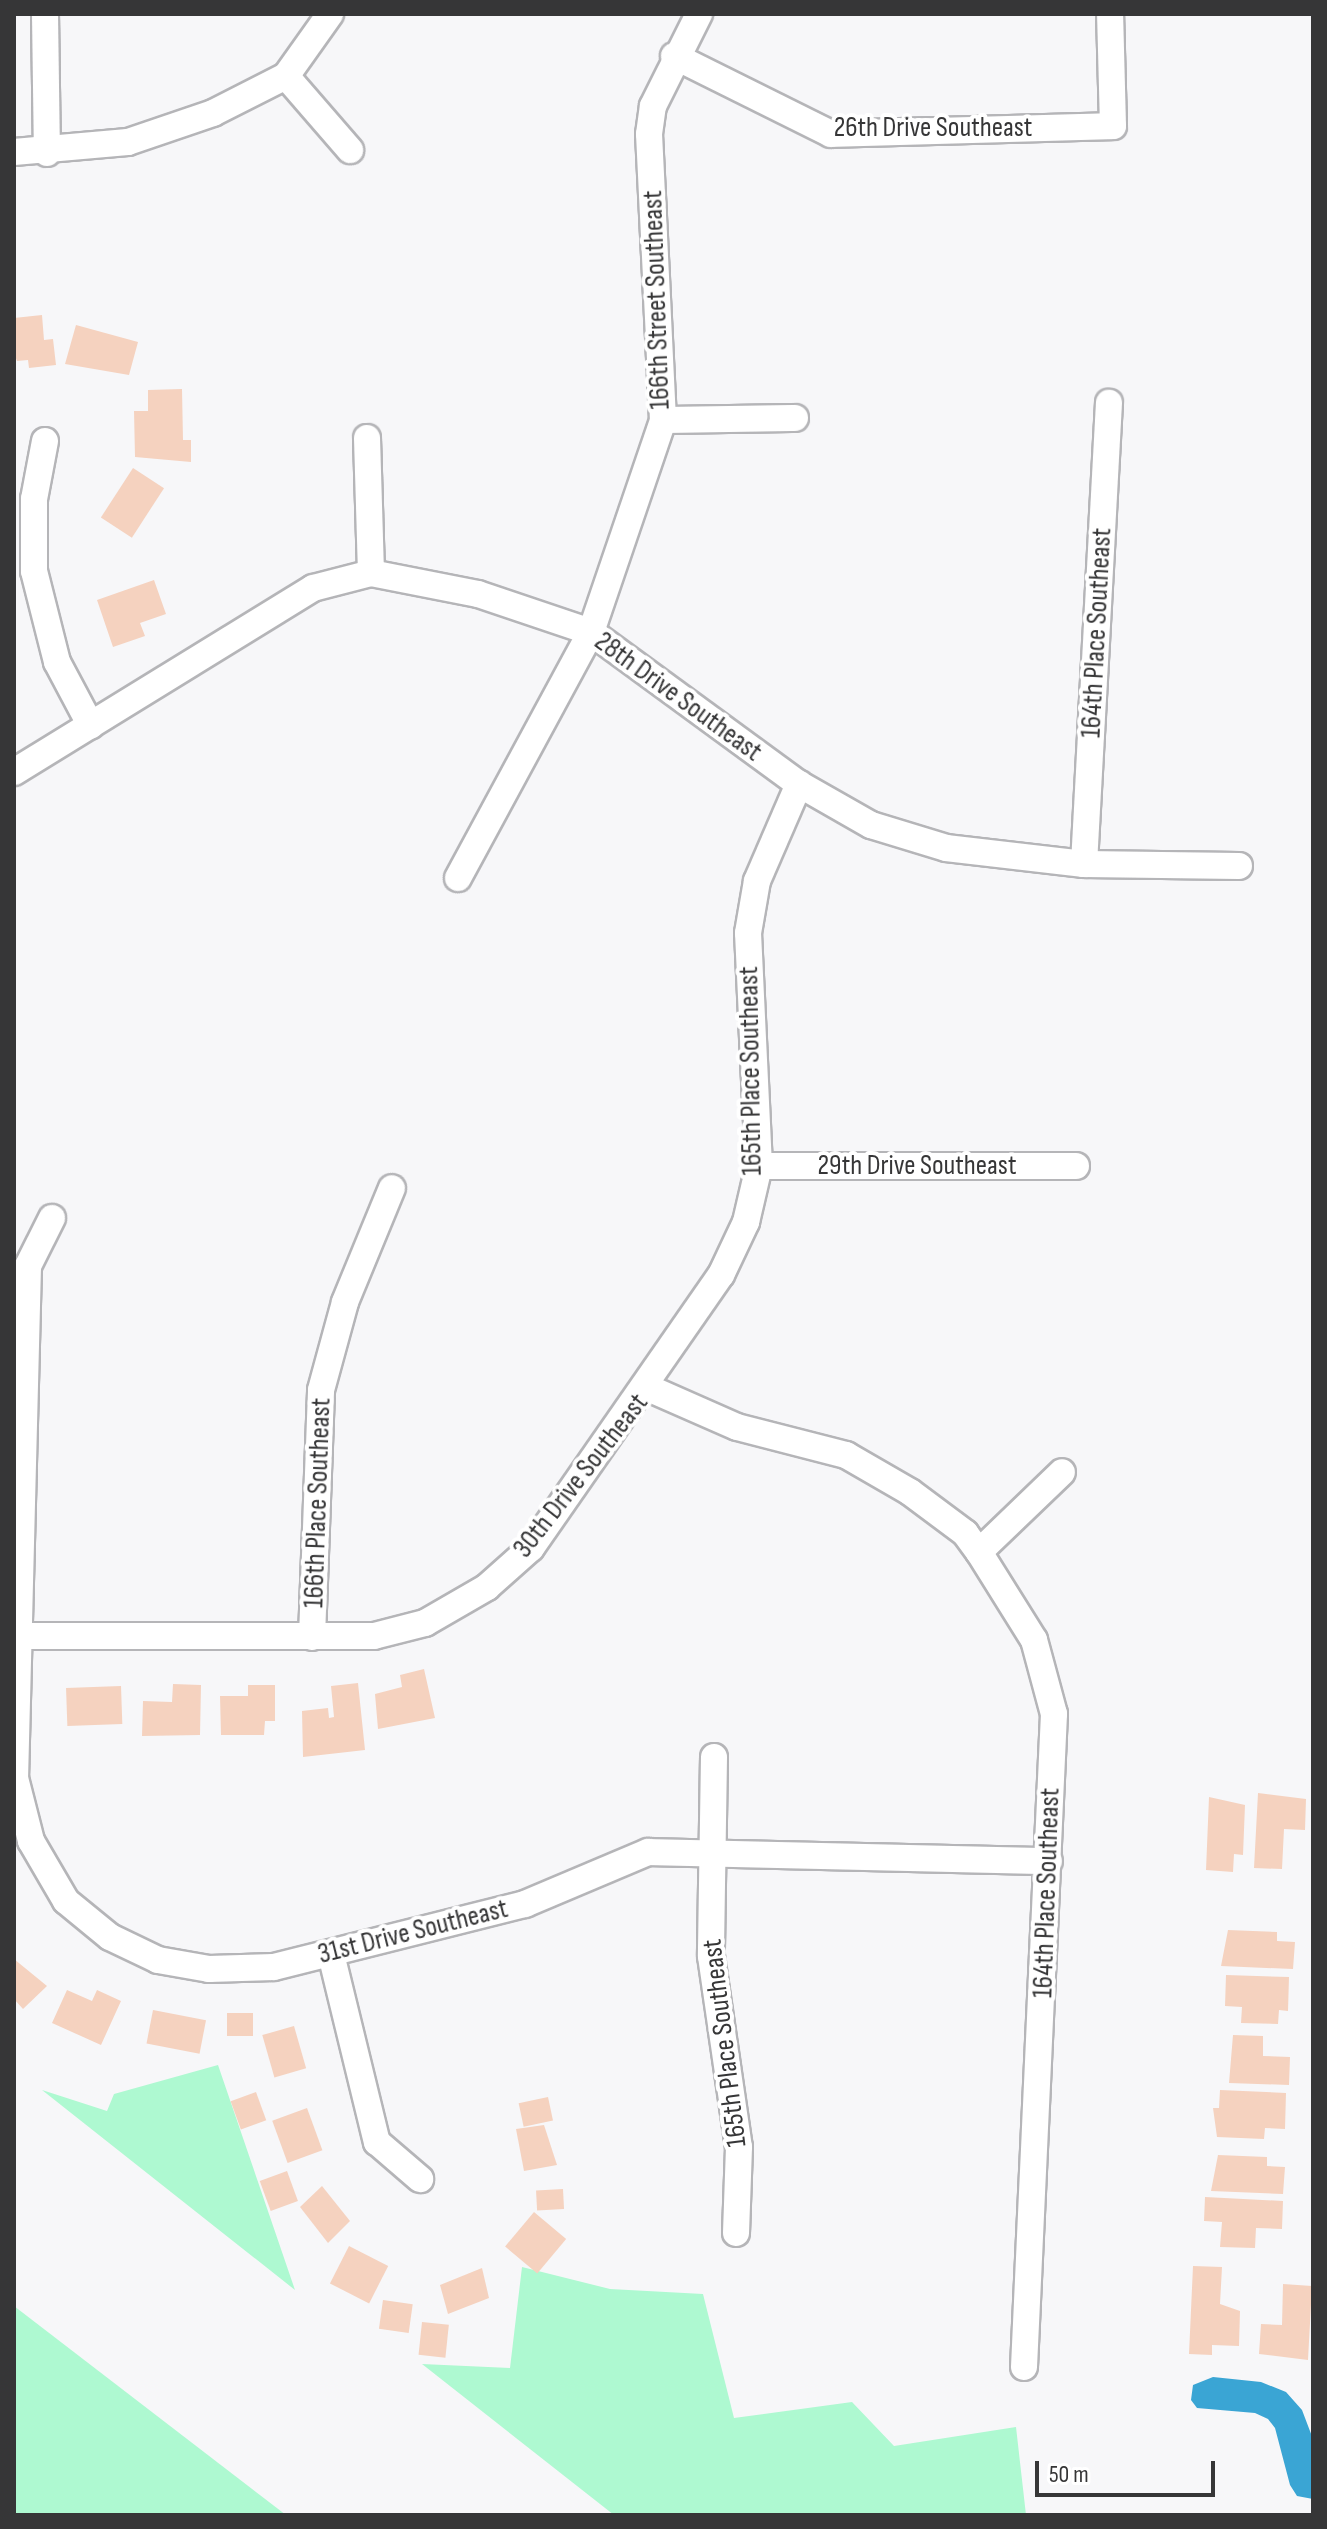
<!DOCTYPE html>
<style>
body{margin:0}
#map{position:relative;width:1327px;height:2529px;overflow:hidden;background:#f7f7f9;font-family:"Sofia Sans Condensed",sans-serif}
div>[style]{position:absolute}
.green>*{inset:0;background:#aef9d1}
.water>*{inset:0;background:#3aa5d4}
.building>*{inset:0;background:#f5d2bf;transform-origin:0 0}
.roads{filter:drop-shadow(2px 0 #b5b5b8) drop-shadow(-2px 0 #b5b5b8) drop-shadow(0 2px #b5b5b8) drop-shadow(0 -2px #b5b5b8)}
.minor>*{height:26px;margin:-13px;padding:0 13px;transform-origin:13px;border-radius:13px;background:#fff}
span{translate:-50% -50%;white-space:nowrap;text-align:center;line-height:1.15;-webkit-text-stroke:8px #fff;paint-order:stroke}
.street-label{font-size:28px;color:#363637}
.frame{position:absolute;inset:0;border:16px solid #363637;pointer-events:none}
.scale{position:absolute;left:1035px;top:2461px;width:180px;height:36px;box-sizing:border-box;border:4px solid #363637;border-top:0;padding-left:10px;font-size:24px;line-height:28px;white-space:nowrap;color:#363637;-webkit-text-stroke:6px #fff;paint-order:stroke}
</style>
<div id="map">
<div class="green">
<i style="clip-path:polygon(218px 2065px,295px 2290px,42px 2090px,107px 2111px,114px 2094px)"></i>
<i style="clip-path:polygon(522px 2267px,610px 2289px,703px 2294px,734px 2418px,852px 2402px,894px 2446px,1016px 2427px,1026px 2515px,614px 2515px,422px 2364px,510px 2368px)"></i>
<i style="clip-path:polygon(14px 2306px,286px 2515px,14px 2515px)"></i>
</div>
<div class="water">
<i style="clip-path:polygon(1213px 2377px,1261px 2382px,1286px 2392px,1302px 2410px,1313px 2439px,1313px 2499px,1297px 2496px,1290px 2485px,1275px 2428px,1268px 2419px,1255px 2413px,1197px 2408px,1191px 2400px,1193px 2385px)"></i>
</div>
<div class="building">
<i style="clip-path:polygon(42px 315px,44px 340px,53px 339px,56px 365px,29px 368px,28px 360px,17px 361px,14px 353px,14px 318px)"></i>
<i style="clip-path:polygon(76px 325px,138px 342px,129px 375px,65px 364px)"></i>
<i style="clip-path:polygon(182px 389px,183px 440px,191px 440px,191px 462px,135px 457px,134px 411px,148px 411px,148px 390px)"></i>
<i style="left:133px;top:468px;width:37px;height:59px;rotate:33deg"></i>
<i style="clip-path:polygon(154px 580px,166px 614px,140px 623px,145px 636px,113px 647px,97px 600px)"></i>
<i style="clip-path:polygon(424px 1669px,435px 1718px,378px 1729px,375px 1694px,402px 1687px,400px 1675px)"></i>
<i style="clip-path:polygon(358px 1683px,365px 1750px,303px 1757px,302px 1711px,328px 1708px,329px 1718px,334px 1717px,331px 1686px)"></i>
<i style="clip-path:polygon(173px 1684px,201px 1685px,200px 1735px,142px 1736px,143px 1701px,172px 1702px)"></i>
<i style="clip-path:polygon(248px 1685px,275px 1685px,275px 1721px,265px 1721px,264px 1735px,221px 1735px,220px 1696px,248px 1696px)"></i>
<i style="left:121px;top:1686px;width:38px;height:55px;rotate:88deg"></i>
<i style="clip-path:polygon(1258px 1793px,1306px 1799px,1305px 1830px,1284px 1829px,1282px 1869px,1254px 1868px)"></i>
<i style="clip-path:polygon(1209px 1797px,1245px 1805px,1243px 1855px,1234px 1854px,1233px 1872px,1206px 1870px)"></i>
<i style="clip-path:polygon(1228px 1930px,1277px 1932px,1277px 1941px,1295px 1942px,1293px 1969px,1221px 1966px)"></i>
<i style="clip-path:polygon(14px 1959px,47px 1986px,23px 2009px,14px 1999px)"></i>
<i style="clip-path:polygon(1226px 1975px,1289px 1977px,1288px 2011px,1279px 2010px,1278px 2024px,1241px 2023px,1242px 2007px,1225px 2006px)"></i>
<i style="clip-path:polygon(67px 1990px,92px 2001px,97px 1990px,121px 2001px,101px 2045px,52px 2023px)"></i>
<i style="left:153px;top:2010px;width:54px;height:34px;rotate:11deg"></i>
<i style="left:227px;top:2013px;width:26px;height:23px"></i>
<i style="left:294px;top:2026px;width:44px;height:33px;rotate:74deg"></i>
<i style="clip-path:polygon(1233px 2035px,1263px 2036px,1263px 2056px,1290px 2057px,1289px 2085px,1229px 2083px)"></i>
<i style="clip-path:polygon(1220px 2090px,1286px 2093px,1285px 2129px,1265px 2128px,1264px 2139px,1217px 2137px,1213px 2108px,1219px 2108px)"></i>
<i style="left:256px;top:2092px;width:30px;height:27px;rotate:70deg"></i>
<i style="left:548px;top:2097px;width:24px;height:30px;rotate:78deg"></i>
<i style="left:307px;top:2108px;width:45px;height:37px;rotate:70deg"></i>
<i style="clip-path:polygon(544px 2125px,557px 2165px,524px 2171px,516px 2129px)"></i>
<i style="clip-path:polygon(1218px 2155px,1267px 2157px,1267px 2166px,1285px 2167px,1283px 2194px,1211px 2191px)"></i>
<i style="left:287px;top:2171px;width:32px;height:29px;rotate:70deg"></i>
<i style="clip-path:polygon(322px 2186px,350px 2221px,328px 2243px,300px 2207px)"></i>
<i style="left:563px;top:2189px;width:20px;height:27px;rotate:87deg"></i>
<i style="clip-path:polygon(1205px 2197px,1283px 2201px,1282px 2229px,1256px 2228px,1255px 2248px,1220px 2247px,1222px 2222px,1204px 2221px)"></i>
<i style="left:534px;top:2212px;width:42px;height:45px;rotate:40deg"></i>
<i style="left:349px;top:2246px;width:44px;height:42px;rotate:27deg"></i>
<i style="clip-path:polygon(1193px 2266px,1222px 2267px,1220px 2304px,1240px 2311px,1239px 2346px,1212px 2345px,1212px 2355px,1189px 2354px)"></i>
<i style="clip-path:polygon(482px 2268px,489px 2298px,448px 2314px,440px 2285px)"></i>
<i style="clip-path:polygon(1283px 2284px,1312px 2286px,1308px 2360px,1259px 2354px,1261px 2324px,1282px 2325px)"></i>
<i style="left:383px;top:2300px;width:30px;height:29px;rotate:8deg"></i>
<i style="left:422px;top:2322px;width:27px;height:33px;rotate:6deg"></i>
</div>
<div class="roads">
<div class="minor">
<i style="left:45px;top:14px;width:139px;rotate:89.2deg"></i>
<i style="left:674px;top:56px;width:175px;rotate:26.4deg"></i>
<i style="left:831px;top:134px;width:282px;rotate:-1.6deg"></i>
<i style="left:1113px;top:126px;width:112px;rotate:-91.5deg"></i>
<i style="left:286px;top:76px;width:98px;rotate:49.1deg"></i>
<i style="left:14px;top:152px;width:114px;rotate:-5deg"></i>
<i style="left:128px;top:142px;width:90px;rotate:-18.8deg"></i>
<i style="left:213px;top:113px;width:82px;rotate:-26.9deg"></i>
<i style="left:286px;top:76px;width:76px;rotate:-54.6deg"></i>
<i style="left:663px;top:420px;width:132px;rotate:-0.9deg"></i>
<i style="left:367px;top:438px;width:135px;rotate:88.3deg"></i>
<i style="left:45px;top:441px;width:59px;rotate:100.7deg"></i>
<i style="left:34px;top:499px;width:72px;rotate:90deg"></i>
<i style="left:34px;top:571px;width:94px;rotate:75.8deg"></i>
<i style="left:57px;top:662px;width:72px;rotate:62deg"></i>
<i style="left:14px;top:772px;width:351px;rotate:-31.6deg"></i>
<i style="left:313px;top:588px;width:60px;rotate:-14.5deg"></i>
<i style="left:371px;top:573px;width:109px;rotate:11.1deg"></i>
<i style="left:478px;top:594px;width:119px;rotate:18.6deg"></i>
<i style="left:591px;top:632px;width:258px;rotate:36.2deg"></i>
<i style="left:799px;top:784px;width:83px;rotate:29.7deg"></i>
<i style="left:871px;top:825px;width:78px;rotate:17deg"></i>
<i style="left:946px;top:848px;width:139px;rotate:6.6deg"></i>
<i style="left:1084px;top:864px;width:155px;rotate:0.7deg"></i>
<i style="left:1084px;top:864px;width:462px;rotate:-86.9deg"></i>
<i style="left:458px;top:878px;width:280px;rotate:-61.6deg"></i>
<i style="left:591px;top:632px;width:224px;rotate:-71.2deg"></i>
<i style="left:663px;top:420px;width:286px;rotate:-92.8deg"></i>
<i style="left:649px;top:134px;width:28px;rotate:-82deg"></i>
<i style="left:653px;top:106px;width:103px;rotate:-63.4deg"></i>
<i style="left:759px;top:1166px;width:317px"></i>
<i style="left:52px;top:1218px;width:54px;rotate:116.6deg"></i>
<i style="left:28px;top:1266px;width:512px;rotate:91.45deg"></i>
<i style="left:15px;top:1778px;width:65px;rotate:75.7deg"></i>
<i style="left:31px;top:1841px;width:69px;rotate:59.7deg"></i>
<i style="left:66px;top:1901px;width:57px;rotate:39.3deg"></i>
<i style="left:110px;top:1937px;width:53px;rotate:25.6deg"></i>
<i style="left:158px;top:1960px;width:52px;rotate:10deg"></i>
<i style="left:209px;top:1969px;width:65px;rotate:-1.8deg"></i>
<i style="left:274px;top:1967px;width:259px;rotate:-14.1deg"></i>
<i style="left:525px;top:1904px;width:134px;rotate:-22.9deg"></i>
<i style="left:648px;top:1852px;width:401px;rotate:1.3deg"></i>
<i style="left:646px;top:1387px;width:99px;rotate:23.7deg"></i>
<i style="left:737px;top:1427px;width:113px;rotate:14.4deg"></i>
<i style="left:846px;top:1455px;width:74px;rotate:30deg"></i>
<i style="left:910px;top:1492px;width:69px;rotate:36.7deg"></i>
<i style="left:965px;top:1533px;width:24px;rotate:54deg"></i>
<i style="left:14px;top:1636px;width:360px"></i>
<i style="left:374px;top:1636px;width:53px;rotate:-14.3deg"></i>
<i style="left:425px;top:1623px;width:72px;rotate:-30.1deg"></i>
<i style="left:487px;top:1587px;width:59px;rotate:-41.6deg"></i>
<i style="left:531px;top:1548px;width:333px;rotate:-55.2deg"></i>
<i style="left:721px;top:1275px;width:59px;rotate:-64.7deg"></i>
<i style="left:746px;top:1222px;width:57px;rotate:-76.9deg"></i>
<i style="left:759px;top:1166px;width:233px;rotate:-92.7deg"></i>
<i style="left:748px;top:933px;width:53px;rotate:-80.2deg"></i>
<i style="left:757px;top:881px;width:106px;rotate:-66.6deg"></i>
<i style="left:312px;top:1637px;width:247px;rotate:-87.9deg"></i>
<i style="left:321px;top:1390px;width:91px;rotate:-74.7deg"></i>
<i style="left:345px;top:1302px;width:123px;rotate:-67.6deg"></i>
<i style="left:714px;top:1757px;width:199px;rotate:90.9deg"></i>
<i style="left:711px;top:1956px;width:193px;rotate:81.7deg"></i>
<i style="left:739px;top:2147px;width:86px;rotate:92deg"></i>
<i style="left:331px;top:1954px;width:194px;rotate:76.3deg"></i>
<i style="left:377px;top:2142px;width:57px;rotate:40.7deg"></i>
<i style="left:1024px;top:2367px;width:654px;rotate:-87.37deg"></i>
<i style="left:1054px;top:1714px;width:77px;rotate:-105.1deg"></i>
<i style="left:1034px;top:1640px;width:104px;rotate:-122deg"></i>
<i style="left:979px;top:1552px;width:115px;rotate:-43.9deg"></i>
</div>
</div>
<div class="street-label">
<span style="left:933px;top:128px">26th Drive Southeast</span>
<span style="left:657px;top:300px;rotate:-92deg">166th Street Southeast</span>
<span style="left:1097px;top:633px;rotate:-87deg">164th Place Southeast</span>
<span style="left:678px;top:697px;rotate:36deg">28th Drive Southeast</span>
<span style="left:751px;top:1071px;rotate:-91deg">165th Place Southeast</span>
<span style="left:917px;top:1166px">29th Drive Southeast</span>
<span style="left:581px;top:1476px;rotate:-52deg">30th Drive Southeast</span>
<span style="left:318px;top:1503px;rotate:-88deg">166th Place Southeast</span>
<span style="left:1047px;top:1893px;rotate:-88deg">164th Place Southeast</span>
<span style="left:413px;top:1932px;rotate:-14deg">31st Drive Southeast</span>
<span style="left:725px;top:2043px;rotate:-97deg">165th Place Southeast</span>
</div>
<div class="frame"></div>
<div class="scale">50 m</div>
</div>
